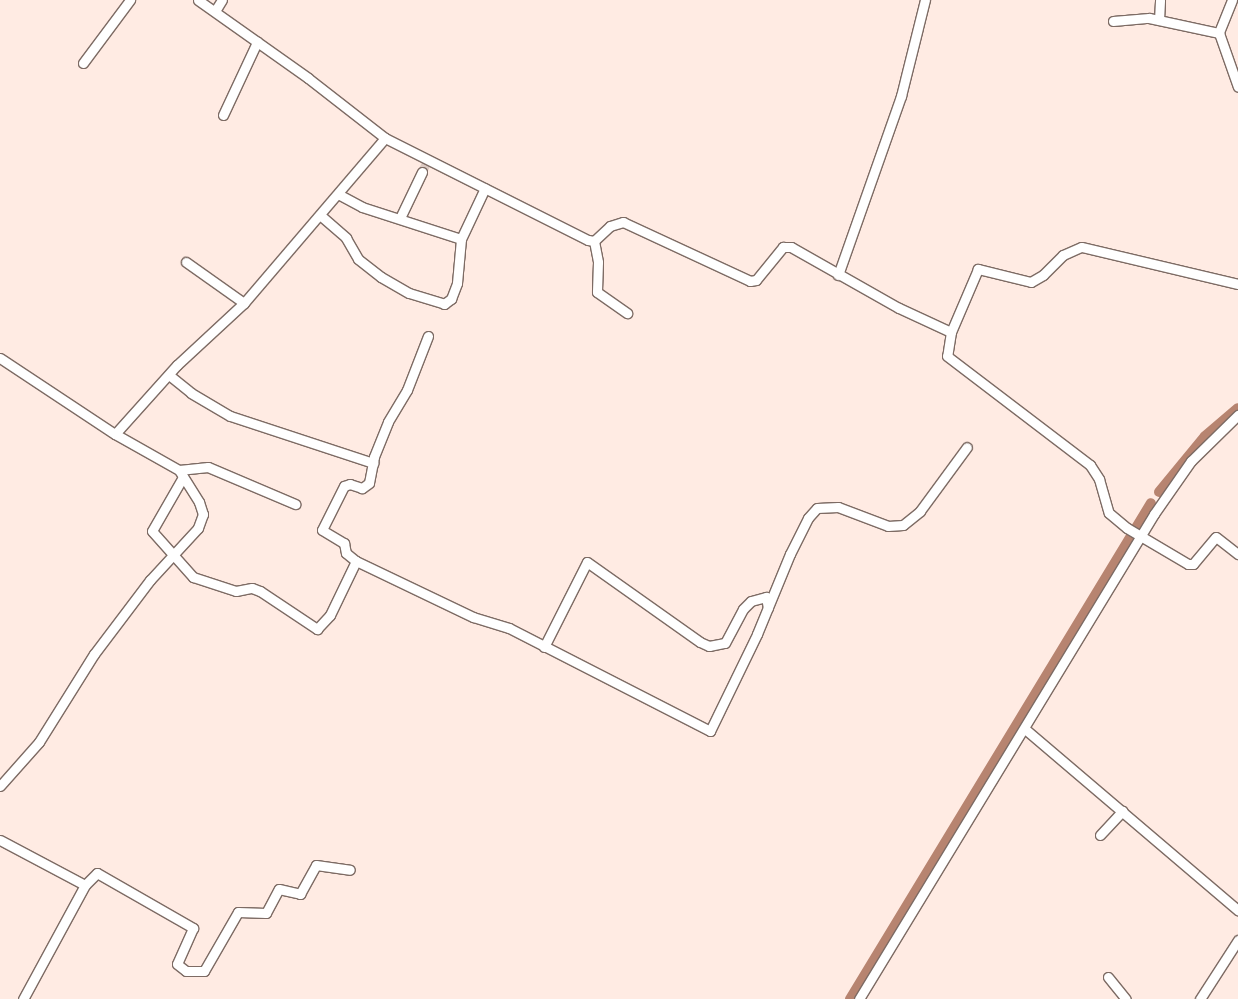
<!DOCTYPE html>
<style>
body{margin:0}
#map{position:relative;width:1238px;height:999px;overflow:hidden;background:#ffebe3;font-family:"Golos Text",sans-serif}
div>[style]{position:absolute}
.canal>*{height:10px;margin:-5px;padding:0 5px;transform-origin:5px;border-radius:5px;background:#b78470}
.street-tunnel>*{height:9px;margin-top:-4.5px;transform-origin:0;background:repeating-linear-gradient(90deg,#dccac3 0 9px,transparent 0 13.5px)}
.roads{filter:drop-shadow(1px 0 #7d6b64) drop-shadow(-1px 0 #7d6b64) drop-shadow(0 1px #7d6b64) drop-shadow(0 -1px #7d6b64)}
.street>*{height:9px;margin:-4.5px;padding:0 4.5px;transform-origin:4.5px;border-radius:4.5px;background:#fff}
span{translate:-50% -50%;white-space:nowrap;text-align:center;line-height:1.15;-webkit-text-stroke:5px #fff;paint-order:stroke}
</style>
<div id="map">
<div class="canal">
<i style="left:1159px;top:492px;width:72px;rotate:-50.6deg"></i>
<i style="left:1205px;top:436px;width:43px;rotate:-40.3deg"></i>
<i style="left:850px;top:999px;width:580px;rotate:-58.75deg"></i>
</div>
<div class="street-tunnel">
<i style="left:422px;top:172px;width:9px;rotate:-63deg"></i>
</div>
<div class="roads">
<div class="street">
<i style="left:198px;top:0;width:135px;rotate:35.3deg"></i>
<i style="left:308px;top:78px;width:98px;rotate:37.9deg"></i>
<i style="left:385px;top:138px;width:227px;rotate:26.7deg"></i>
<i style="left:588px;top:240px;width:6px;rotate:9deg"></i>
<i style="left:594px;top:241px;width:22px;rotate:-43deg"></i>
<i style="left:610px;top:226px;width:14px;rotate:-17deg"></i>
<i style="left:623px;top:222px;width:140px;rotate:24.9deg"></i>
<i style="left:750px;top:281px;width:6px;rotate:-9deg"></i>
<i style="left:756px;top:280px;width:43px;rotate:-50.7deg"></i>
<i style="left:783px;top:247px;width:8px"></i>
<i style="left:791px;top:247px;width:124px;rotate:29.5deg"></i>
<i style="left:899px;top:308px;width:57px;rotate:24.8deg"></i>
<i style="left:1232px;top:0;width:35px;rotate:112deg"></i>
<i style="left:1219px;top:33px;width:57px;rotate:70.6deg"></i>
<i style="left:215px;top:11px;width:13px;rotate:-58deg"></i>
<i style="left:1159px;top:20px;width:20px;rotate:-87deg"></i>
<i style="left:1113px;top:21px;width:36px;rotate:-5deg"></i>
<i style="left:1149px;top:18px;width:72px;rotate:12.1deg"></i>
<i style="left:83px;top:63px;width:79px;rotate:-53.3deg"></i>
<i style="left:223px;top:115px;width:81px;rotate:-65deg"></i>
<i style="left:338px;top:194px;width:27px;rotate:28deg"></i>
<i style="left:362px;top:207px;width:104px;rotate:17.9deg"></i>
<i style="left:320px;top:215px;width:35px;rotate:41deg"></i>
<i style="left:346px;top:238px;width:24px;rotate:60deg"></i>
<i style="left:358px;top:259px;width:29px;rotate:38deg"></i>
<i style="left:381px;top:277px;width:32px;rotate:30deg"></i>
<i style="left:409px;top:293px;width:37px;rotate:17deg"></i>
<i style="left:444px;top:304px;width:9px;rotate:-36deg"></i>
<i style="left:451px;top:299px;width:17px;rotate:-69deg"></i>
<i style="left:457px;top:283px;width:44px;rotate:-84.8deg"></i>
<i style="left:461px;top:239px;width:56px;rotate:-64.8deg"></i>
<i style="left:400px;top:218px;width:51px;rotate:-64.4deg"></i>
<i style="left:594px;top:241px;width:21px;rotate:79deg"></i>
<i style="left:598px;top:262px;width:30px;rotate:92deg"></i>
<i style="left:597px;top:292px;width:37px;rotate:35deg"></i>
<i style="left:186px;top:262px;width:71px;rotate:35.3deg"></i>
<i style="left:838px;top:275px;width:190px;rotate:-70.6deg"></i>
<i style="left:901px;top:96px;width:99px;rotate:-76deg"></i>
<i style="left:1238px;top:284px;width:161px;rotate:-166.7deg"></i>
<i style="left:1081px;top:247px;width:20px;rotate:156deg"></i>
<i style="left:1063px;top:255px;width:28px;rotate:135deg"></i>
<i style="left:1043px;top:275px;width:14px;rotate:150deg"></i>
<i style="left:1031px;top:282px;width:55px;rotate:-166.2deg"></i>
<i style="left:978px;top:269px;width:69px;rotate:113.2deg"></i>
<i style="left:951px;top:332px;width:24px;rotate:99deg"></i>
<i style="left:947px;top:356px;width:180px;rotate:37.3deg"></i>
<i style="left:1090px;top:465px;width:17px;rotate:57deg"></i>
<i style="left:1099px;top:479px;width:35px;rotate:74deg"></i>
<i style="left:1109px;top:513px;width:23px;rotate:40deg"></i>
<i style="left:1127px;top:528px;width:71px;rotate:30.5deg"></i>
<i style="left:1188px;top:564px;width:5px"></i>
<i style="left:1193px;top:564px;width:35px;rotate:-50deg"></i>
<i style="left:1216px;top:537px;width:28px;rotate:38deg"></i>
<i style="left:428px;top:336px;width:58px;rotate:111.3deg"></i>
<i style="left:407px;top:390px;width:37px;rotate:121deg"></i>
<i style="left:388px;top:422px;width:38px;rotate:112deg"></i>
<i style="left:374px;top:457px;width:26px;rotate:101deg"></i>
<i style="left:369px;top:483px;width:9px;rotate:144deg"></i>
<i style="left:362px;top:488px;width:13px;rotate:-162deg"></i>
<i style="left:350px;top:484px;width:6px;rotate:162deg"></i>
<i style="left:344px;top:486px;width:49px;rotate:116.6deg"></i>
<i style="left:322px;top:530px;width:26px;rotate:31deg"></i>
<i style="left:344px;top:543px;width:10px;rotate:79deg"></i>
<i style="left:346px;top:553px;width:13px;rotate:39deg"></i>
<i style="left:356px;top:561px;width:130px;rotate:25.6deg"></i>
<i style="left:473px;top:617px;width:38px;rotate:17deg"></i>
<i style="left:509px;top:628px;width:226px;rotate:27.1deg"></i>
<i style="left:710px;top:731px;width:108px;rotate:-64.1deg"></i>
<i style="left:757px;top:634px;width:87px;rotate:-67.6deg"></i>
<i style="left:790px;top:554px;width:40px;rotate:-63.4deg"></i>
<i style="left:808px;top:518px;width:13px;rotate:-48deg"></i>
<i style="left:817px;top:508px;width:21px;rotate:-3deg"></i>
<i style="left:838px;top:507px;width:53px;rotate:20.8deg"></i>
<i style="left:888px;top:526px;width:15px;rotate:-4deg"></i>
<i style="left:903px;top:525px;width:22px;rotate:-39deg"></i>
<i style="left:920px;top:511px;width:79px;rotate:-53.7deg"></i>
<i style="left:0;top:358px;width:138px;rotate:33.5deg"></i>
<i style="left:115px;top:434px;width:73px;rotate:29.4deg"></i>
<i style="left:179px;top:470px;width:38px;rotate:58deg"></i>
<i style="left:199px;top:502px;width:13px;rotate:72deg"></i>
<i style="left:203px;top:514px;width:15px;rotate:110deg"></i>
<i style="left:198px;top:528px;width:71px;rotate:132.7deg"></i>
<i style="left:150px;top:580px;width:93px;rotate:127.1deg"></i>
<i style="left:94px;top:654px;width:104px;rotate:122deg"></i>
<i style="left:39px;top:742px;width:59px;rotate:131.6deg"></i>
<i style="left:169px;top:375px;width:28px;rotate:39deg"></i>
<i style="left:191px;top:393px;width:45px;rotate:30.5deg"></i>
<i style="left:230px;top:416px;width:151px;rotate:18.2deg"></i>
<i style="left:115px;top:434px;width:93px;rotate:-48.1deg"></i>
<i style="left:177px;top:365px;width:91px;rotate:-42.8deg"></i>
<i style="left:244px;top:303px;width:217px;rotate:-49.5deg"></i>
<i style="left:179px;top:470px;width:29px;rotate:-6deg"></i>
<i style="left:208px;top:467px;width:95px;rotate:23deg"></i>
<i style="left:183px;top:477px;width:62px;rotate:119.9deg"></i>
<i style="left:152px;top:531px;width:62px;rotate:48.3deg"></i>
<i style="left:193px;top:577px;width:45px;rotate:18deg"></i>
<i style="left:236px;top:591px;width:16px;rotate:-11deg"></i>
<i style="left:252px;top:588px;width:9px;rotate:21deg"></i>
<i style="left:260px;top:591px;width:69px;rotate:33.7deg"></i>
<i style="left:317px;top:629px;width:19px;rotate:-47deg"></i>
<i style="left:330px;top:615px;width:60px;rotate:-64.3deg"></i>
<i style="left:544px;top:647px;width:95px;rotate:-63.2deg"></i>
<i style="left:587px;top:562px;width:138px;rotate:35.3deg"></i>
<i style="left:700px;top:642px;width:10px;rotate:24deg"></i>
<i style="left:709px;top:646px;width:16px;rotate:-11deg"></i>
<i style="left:725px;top:643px;width:38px;rotate:-62deg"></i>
<i style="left:743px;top:609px;width:11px;rotate:-45deg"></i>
<i style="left:751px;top:601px;width:16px;rotate:-15deg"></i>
<i style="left:766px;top:597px;width:11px;rotate:80deg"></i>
<i style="left:1025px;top:729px;width:280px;rotate:40.4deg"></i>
<i style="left:1100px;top:835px;width:33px;rotate:-47deg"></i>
<i style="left:0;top:840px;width:96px;rotate:27.9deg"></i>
<i style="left:85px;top:885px;width:130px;rotate:118.5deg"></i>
<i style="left:85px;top:885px;width:17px;rotate:-45deg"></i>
<i style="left:97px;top:873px;width:111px;rotate:29.8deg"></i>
<i style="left:193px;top:928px;width:39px;rotate:114deg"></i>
<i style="left:177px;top:964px;width:11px;rotate:38deg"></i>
<i style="left:186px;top:971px;width:18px"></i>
<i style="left:204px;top:971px;width:68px;rotate:-60deg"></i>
<i style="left:238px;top:912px;width:28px;rotate:2deg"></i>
<i style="left:266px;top:913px;width:27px;rotate:-62deg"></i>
<i style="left:279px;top:889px;width:22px;rotate:13deg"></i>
<i style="left:300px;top:894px;width:33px;rotate:-61deg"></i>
<i style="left:316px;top:865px;width:34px;rotate:8deg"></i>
<i style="left:1108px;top:977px;width:28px;rotate:51deg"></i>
<i style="left:859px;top:999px;width:568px;rotate:-58.69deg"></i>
<i style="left:1154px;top:514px;width:65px;rotate:-55.1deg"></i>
<i style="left:1191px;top:461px;width:66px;rotate:-44.4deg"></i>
<i style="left:1200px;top:999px;width:70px;rotate:-57.2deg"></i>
</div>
</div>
</div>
